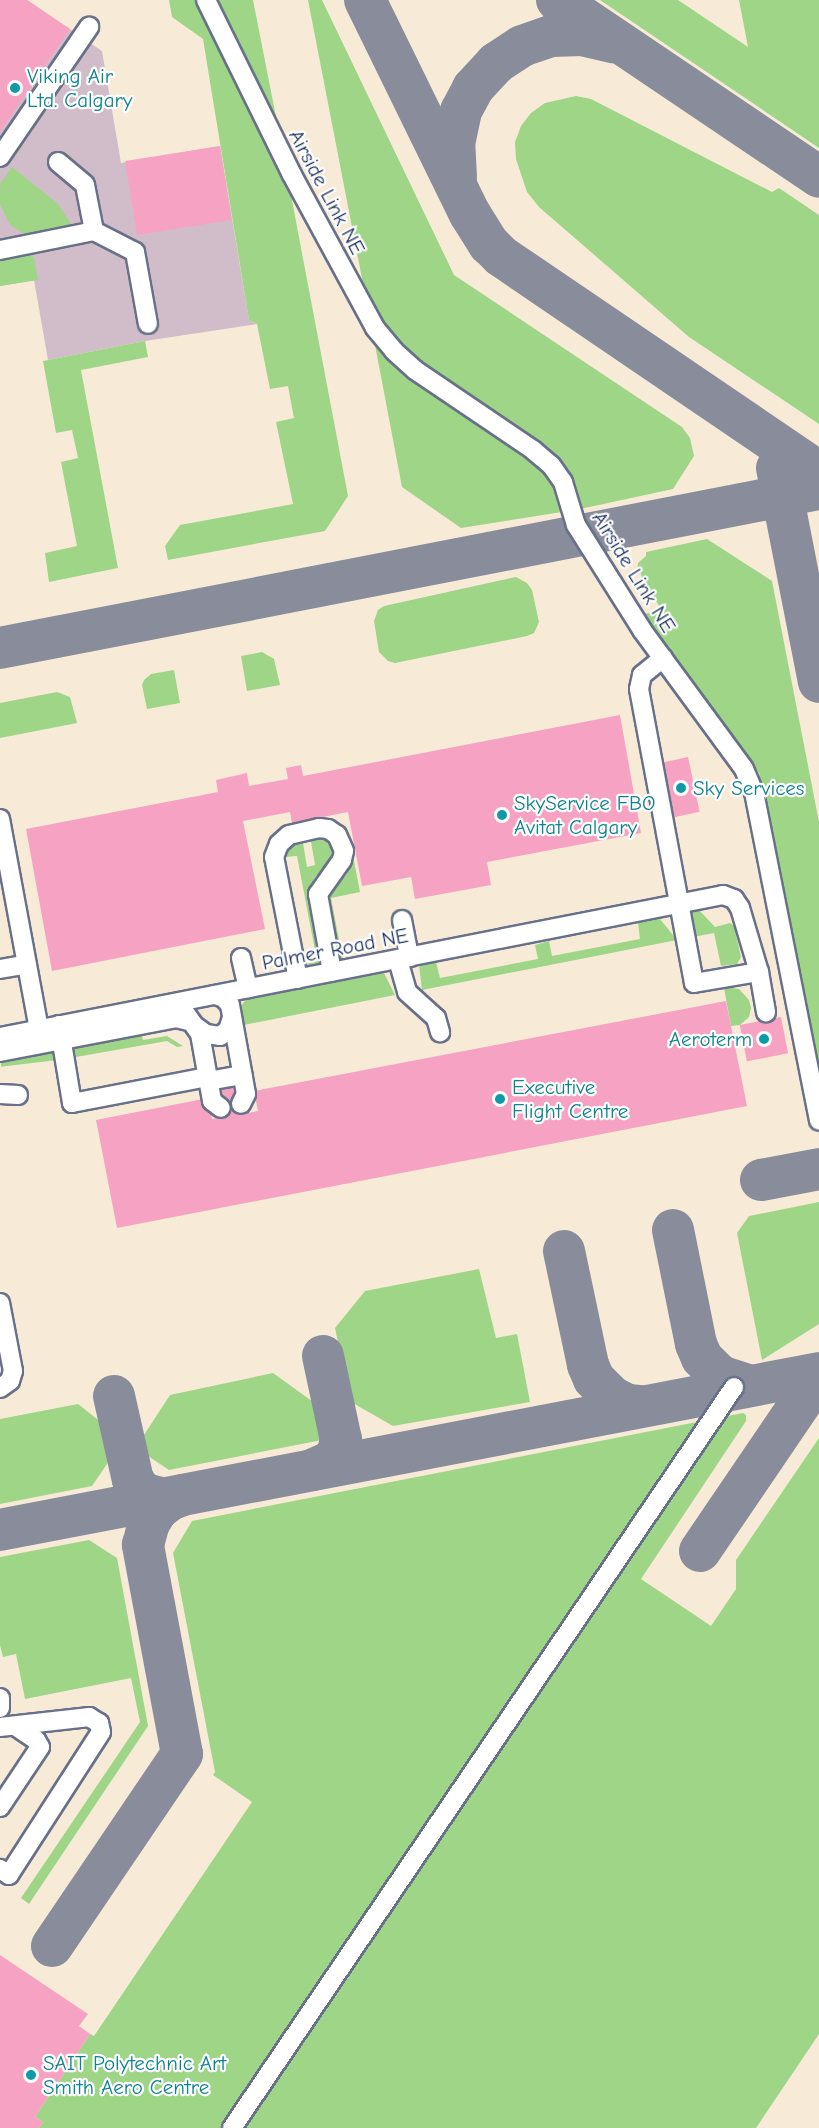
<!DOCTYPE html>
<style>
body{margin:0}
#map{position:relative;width:819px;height:2128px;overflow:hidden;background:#f7ebd8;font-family:"Comic Neue",sans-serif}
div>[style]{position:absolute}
.industrial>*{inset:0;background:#d1bdc9}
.green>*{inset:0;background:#9ed586;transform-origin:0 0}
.taxiway>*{height:42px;margin:-21px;padding:0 21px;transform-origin:21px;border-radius:21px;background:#898d9b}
.building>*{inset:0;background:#f6a3c3;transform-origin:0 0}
.roads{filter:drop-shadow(2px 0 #687189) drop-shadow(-2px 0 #687189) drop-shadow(0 2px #687189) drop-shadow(0 -2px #687189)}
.minor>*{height:18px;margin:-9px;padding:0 9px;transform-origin:9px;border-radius:9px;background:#fff}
.dots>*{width:16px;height:16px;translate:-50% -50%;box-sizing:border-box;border:3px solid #fff;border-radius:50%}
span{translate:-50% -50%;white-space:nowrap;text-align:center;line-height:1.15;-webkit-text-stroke:4.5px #fff;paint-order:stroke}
.culture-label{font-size:21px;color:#0d838f}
.left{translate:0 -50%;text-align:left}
.right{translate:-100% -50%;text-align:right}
.street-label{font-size:21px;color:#1b2f5e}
</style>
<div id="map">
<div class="industrial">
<i style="clip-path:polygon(0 0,27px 0,102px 51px,121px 163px,220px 146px,249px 320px,257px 324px,145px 341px,48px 360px,34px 280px,0 286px)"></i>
</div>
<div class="green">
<i style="clip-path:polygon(169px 0,196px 0,291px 195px,348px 496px,325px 531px,168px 560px,165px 546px,180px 525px,293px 504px,276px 422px,294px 418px,288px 386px,270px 389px,257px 324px,249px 320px,203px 39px,172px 17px)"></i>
<i style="clip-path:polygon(217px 0,253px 0,277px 122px)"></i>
<i style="clip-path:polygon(308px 0,322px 0,454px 275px,682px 427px,690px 438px,694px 456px,673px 489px,580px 509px,571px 479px,553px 454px,415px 358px,387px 329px,365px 294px)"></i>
<i style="clip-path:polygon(600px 0,678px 0,748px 47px,739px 0,819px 0,819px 148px)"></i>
<i style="clip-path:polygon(576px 96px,591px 99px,772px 192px,779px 188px,819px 215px,819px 424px,689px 337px,539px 207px,527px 192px,516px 159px,515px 142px,521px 126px,531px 113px,545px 103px)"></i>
<i style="clip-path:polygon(12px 167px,58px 204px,73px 227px,33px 234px,23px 233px,10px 225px,0 204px,0 184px)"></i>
<i style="clip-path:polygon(30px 254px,34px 258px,38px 280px,0 286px,0 260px)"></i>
<i style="clip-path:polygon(145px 341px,148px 357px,81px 370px,118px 568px,49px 582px,45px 553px,77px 546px,61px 462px,78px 458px,72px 430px,56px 433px,43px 361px)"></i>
<i style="clip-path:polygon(375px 345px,402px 371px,435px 396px,534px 462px,552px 484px,562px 512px,461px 528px,402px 487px)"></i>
<i style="clip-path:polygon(707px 539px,772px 581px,819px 822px,819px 1065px,759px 773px,644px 614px,662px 610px,642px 580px,641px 573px,637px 574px,638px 563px,646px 556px,646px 552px)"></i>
<i style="clip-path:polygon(516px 577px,527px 583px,532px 590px,539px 622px,534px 633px,527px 636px,395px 663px,388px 661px,379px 652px,374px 621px,378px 610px,384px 606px)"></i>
<i style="clip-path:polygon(262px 652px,274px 659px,280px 685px,247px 691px,241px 656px)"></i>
<i style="clip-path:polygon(174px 670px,180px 703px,147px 709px,142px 685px,144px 680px,151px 674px)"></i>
<i style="clip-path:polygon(57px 692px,70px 697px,77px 723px,0 738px,0 703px)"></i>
<i style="clip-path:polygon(310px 836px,323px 837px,333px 850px,330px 862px,315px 877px,308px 892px,320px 961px,318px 965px,306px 967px,306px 964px,317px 961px,297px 856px,284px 857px,292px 843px,302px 837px,307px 867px,315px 865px)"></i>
<i style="clip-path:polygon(353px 856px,360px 892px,331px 898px,343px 960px,340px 961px,327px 897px,347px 874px)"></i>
<i style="clip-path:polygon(690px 910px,699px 910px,715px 927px,730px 923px,734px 926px,741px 957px,737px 964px,721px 966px,714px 933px,693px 937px)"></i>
<i style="clip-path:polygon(660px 919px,677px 940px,422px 990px,419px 965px,436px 962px,440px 978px,538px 959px,535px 945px,549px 941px,552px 956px,640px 939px,638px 923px)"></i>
<i style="clip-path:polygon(384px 973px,395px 995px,244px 1025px,240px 1008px,246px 999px)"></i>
<i style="clip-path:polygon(726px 987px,739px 989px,749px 1000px,751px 1008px,749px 1017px,740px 1025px,731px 1026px,724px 988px)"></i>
<i style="clip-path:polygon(141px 1031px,143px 1040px,167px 1036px,183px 1046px,177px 1047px,167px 1041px,76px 1057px,73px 1044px)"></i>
<i style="left:55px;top:1044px;width:16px;height:56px;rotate:83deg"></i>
<i style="clip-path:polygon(819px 1202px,819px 1324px,762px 1360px,737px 1233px,749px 1216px)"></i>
<i style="clip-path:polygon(479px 1269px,496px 1338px,517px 1334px,530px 1402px,393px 1426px,351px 1402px,335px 1328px,365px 1291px)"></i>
<i style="clip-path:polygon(273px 1373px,316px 1404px,322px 1440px,169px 1470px,145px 1454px,142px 1438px,170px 1395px)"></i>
<i style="clip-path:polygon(78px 1404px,102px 1423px,109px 1461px,92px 1486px,0 1504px,0 1419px)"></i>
<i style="clip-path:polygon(743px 1413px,746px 1415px,746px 1421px,641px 1579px,711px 1626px,736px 1589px,736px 1560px,819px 1438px,819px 2034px,756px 2128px,39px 2128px,43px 2122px,35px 2117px,90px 2034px,94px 2036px,252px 1802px,213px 1775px,215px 1772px,173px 1553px,192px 1521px)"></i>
<i style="clip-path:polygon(89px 1540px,117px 1558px,148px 1726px,29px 1904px,21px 1898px,140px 1722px,131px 1678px,25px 1699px,16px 1654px,3px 1657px,0 1645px,0 1557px)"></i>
</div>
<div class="taxiway">
<i style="left:365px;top:0;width:238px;rotate:63.9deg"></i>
<i style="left:470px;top:214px;width:36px;rotate:58deg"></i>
<i style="left:489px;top:244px;width:17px;rotate:45deg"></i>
<i style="left:501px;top:256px;width:384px;rotate:34.2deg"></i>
<i style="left:557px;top:0;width:316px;rotate:34deg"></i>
<i style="left:456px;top:177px;width:33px;rotate:-93deg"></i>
<i style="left:454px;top:144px;width:34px;rotate:-78deg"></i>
<i style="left:461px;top:111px;width:26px;rotate:-62deg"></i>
<i style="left:473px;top:88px;width:34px;rotate:-47deg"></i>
<i style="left:496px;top:63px;width:31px;rotate:-33deg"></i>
<i style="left:522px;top:46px;width:31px;rotate:-19deg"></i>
<i style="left:551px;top:36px;width:31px;rotate:-2deg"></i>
<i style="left:582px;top:35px;width:32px;rotate:13deg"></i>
<i style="left:777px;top:468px;width:218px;rotate:78.9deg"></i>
<i style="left:0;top:648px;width:834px;rotate:-10.99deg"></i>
<i style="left:761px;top:1180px;width:59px;rotate:-10.7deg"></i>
<i style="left:673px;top:1230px;width:116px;rotate:78.6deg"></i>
<i style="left:696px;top:1344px;width:15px;rotate:67deg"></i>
<i style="left:702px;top:1358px;width:25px;rotate:45deg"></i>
<i style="left:720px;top:1376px;width:29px;rotate:18deg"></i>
<i style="left:564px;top:1251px;width:116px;rotate:78.1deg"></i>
<i style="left:588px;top:1365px;width:15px;rotate:67deg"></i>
<i style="left:594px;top:1379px;width:25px;rotate:45deg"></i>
<i style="left:612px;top:1397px;width:18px;rotate:27deg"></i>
<i style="left:628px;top:1405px;width:11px;rotate:5deg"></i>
<i style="left:114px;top:1396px;width:86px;rotate:77.3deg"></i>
<i style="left:133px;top:1480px;width:16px;rotate:55deg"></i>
<i style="left:142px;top:1493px;width:23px;rotate:15deg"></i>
<i style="left:312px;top:1470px;width:22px;rotate:-24deg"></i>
<i style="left:332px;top:1461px;width:8px;rotate:-50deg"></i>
<i style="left:337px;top:1455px;width:16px;rotate:-75deg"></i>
<i style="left:341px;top:1440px;width:86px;rotate:-102.1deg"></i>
<i style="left:0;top:1530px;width:834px;rotate:-10.85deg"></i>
<i style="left:700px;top:1551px;width:212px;rotate:-55.8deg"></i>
<i style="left:52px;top:1946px;width:232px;rotate:-55.9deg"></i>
<i style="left:182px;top:1754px;width:213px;rotate:-100.6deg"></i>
<i style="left:143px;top:1545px;width:23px;rotate:-75deg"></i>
<i style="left:149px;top:1523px;width:15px;rotate:-58deg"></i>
<i style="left:157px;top:1510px;width:16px;rotate:-38deg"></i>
<i style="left:170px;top:1500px;width:14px;rotate:-21deg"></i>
</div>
<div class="building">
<i style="clip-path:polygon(0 0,27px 0,70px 29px,0 132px)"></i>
<i style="left:220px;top:146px;width:75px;height:96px;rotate:81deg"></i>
<i style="clip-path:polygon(620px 715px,641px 833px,487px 862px,491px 885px,415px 899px,411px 877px,362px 886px,348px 812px,292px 823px,290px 812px,243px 821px,265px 929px,52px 971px,26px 829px,218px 792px,216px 780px,247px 773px,249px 786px,288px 779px,286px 768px,301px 765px,303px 776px)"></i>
<i style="left:688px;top:757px;width:56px;height:26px;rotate:78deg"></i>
<i style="clip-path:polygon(726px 1001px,747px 1106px,117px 1228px,96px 1120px,208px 1098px,212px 1119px,223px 1117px,219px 1089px,237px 1086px,242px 1114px,258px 1111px,254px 1091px)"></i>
<i style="left:781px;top:1017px;width:37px;height:42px;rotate:79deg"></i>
<i style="clip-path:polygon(0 1955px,88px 2014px,79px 2026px,90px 2034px,35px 2117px,43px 2122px,39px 2128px,0 2128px)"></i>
</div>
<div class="roads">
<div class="minor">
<i style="left:206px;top:0;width:193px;rotate:63.8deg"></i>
<i style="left:291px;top:173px;width:176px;rotate:61.5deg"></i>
<i style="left:375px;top:328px;width:30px;rotate:50deg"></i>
<i style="left:394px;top:351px;width:28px;rotate:42deg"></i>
<i style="left:415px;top:370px;width:143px;rotate:34.1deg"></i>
<i style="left:533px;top:450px;width:23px;rotate:40deg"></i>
<i style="left:551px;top:465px;width:21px;rotate:55deg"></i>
<i style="left:563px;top:482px;width:45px;rotate:73.2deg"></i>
<i style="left:576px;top:525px;width:124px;rotate:57.8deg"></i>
<i style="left:642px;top:630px;width:172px;rotate:53.7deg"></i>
<i style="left:744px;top:769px;width:25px;rotate:67deg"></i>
<i style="left:754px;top:792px;width:335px;rotate:78.8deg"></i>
<i style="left:0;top:157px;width:158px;rotate:-55.6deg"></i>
<i style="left:58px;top:162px;width:35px;rotate:40deg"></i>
<i style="left:85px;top:185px;width:47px;rotate:78.9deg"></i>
<i style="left:0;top:250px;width:96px;rotate:-11.4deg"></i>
<i style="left:94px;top:231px;width:46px;rotate:27.1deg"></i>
<i style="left:135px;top:252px;width:73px;rotate:79.8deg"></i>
<i style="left:663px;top:658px;width:27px;rotate:141deg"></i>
<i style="left:642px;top:675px;width:14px;rotate:102deg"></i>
<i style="left:639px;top:689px;width:299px;rotate:79.4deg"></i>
<i style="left:694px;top:983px;width:66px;rotate:-9.6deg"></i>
<i style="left:0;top:819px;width:215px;rotate:79.5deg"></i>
<i style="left:402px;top:920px;width:38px;rotate:79deg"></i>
<i style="left:241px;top:958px;width:31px;rotate:77deg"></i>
<i style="left:398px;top:960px;width:33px;rotate:74deg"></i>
<i style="left:407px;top:992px;width:39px;rotate:42deg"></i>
<i style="left:436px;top:1018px;width:15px;rotate:74deg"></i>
<i style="left:0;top:969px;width:27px;rotate:-10deg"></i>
<i style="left:298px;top:979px;width:124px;rotate:-101.1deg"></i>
<i style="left:274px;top:857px;width:14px;rotate:-69deg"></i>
<i style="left:279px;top:844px;width:13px;rotate:-42deg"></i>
<i style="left:289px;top:835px;width:31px;rotate:-13deg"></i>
<i style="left:319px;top:828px;width:9px;rotate:6deg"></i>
<i style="left:328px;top:829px;width:11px;rotate:34deg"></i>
<i style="left:337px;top:835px;width:17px;rotate:66deg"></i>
<i style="left:344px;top:851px;width:9px;rotate:103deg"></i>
<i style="left:342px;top:860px;width:42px;rotate:125.2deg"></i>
<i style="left:318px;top:894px;width:79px;rotate:79.8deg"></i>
<i style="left:215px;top:995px;width:9px;rotate:18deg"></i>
<i style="left:224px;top:998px;width:9px;rotate:49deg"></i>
<i style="left:230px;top:1005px;width:90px;rotate:79.8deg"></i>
<i style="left:246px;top:1094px;width:11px;rotate:117deg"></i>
<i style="left:186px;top:1014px;width:24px;rotate:55deg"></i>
<i style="left:200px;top:1034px;width:68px;rotate:79.8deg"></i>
<i style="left:212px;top:1101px;width:11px;rotate:38deg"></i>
<i style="left:59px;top:1025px;width:79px;rotate:80.5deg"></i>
<i style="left:72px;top:1103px;width:137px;rotate:-10.9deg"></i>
<i style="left:195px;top:1026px;width:14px;rotate:36deg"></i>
<i style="left:206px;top:1034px;width:14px;rotate:8deg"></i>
<i style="left:220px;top:1036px;width:10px;rotate:-37deg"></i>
<i style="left:228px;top:1030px;width:13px;rotate:-72deg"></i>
<i style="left:0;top:1037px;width:737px;rotate:-11.11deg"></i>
<i style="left:723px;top:895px;width:12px;rotate:20deg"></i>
<i style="left:734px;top:899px;width:11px;rotate:56deg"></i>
<i style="left:740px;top:908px;width:67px;rotate:73.5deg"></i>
<i style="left:759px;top:972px;width:41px;rotate:80.1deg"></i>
<i style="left:0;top:1052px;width:179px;rotate:-10.9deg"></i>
<i style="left:176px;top:1018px;width:16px;rotate:14deg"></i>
<i style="left:208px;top:1081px;width:35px;rotate:-10deg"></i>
<i style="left:0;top:1094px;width:18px;rotate:3deg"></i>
<i style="left:0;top:1303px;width:69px;rotate:79.2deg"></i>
<i style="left:13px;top:1371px;width:10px;rotate:107deg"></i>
<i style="left:10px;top:1381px;width:12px;rotate:145deg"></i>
<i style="left:0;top:1698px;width:10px;rotate:90deg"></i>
<i style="left:0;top:1727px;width:90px;rotate:-6.4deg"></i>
<i style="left:89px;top:1717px;width:12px;rotate:31deg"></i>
<i style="left:99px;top:1723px;width:9px;rotate:77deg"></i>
<i style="left:101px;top:1732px;width:170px;rotate:122.8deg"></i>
<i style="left:9px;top:1875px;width:11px;rotate:-146deg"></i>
<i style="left:0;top:1807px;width:72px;rotate:-56.3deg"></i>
<i style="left:40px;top:1747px;width:8px;rotate:-120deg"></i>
<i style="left:36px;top:1740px;width:25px;rotate:-146deg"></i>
<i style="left:232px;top:2128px;width:895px;rotate:-55.88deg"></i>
</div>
</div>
<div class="dots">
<i style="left:15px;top:88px;background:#0f9aa8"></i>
<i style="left:681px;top:788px;background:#0f9aa8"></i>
<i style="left:502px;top:815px;background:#0f9aa8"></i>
<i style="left:764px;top:1039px;background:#0f9aa8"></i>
<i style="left:500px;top:1099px;background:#0f9aa8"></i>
<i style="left:31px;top:2075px;background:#0f9aa8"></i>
</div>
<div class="culture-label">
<span class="left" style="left:27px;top:88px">Viking Air<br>Ltd. Calgary</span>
<span class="left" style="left:693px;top:788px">Sky Services</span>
<span class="left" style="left:514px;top:815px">SkyService FBO<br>Avitat Calgary</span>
<span class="right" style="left:752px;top:1039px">Aeroterm</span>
<span class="left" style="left:512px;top:1099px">Executive<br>Flight Centre</span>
<span class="left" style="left:43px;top:2075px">SAIT Polytechnic Art<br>Smith Aero Centre</span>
</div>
<div class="street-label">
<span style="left:327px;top:192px;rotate:62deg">Airside Link NE</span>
<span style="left:634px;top:572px;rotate:58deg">Airside Link NE</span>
<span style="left:335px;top:949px;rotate:-11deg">Palmer Road NE</span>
</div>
</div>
